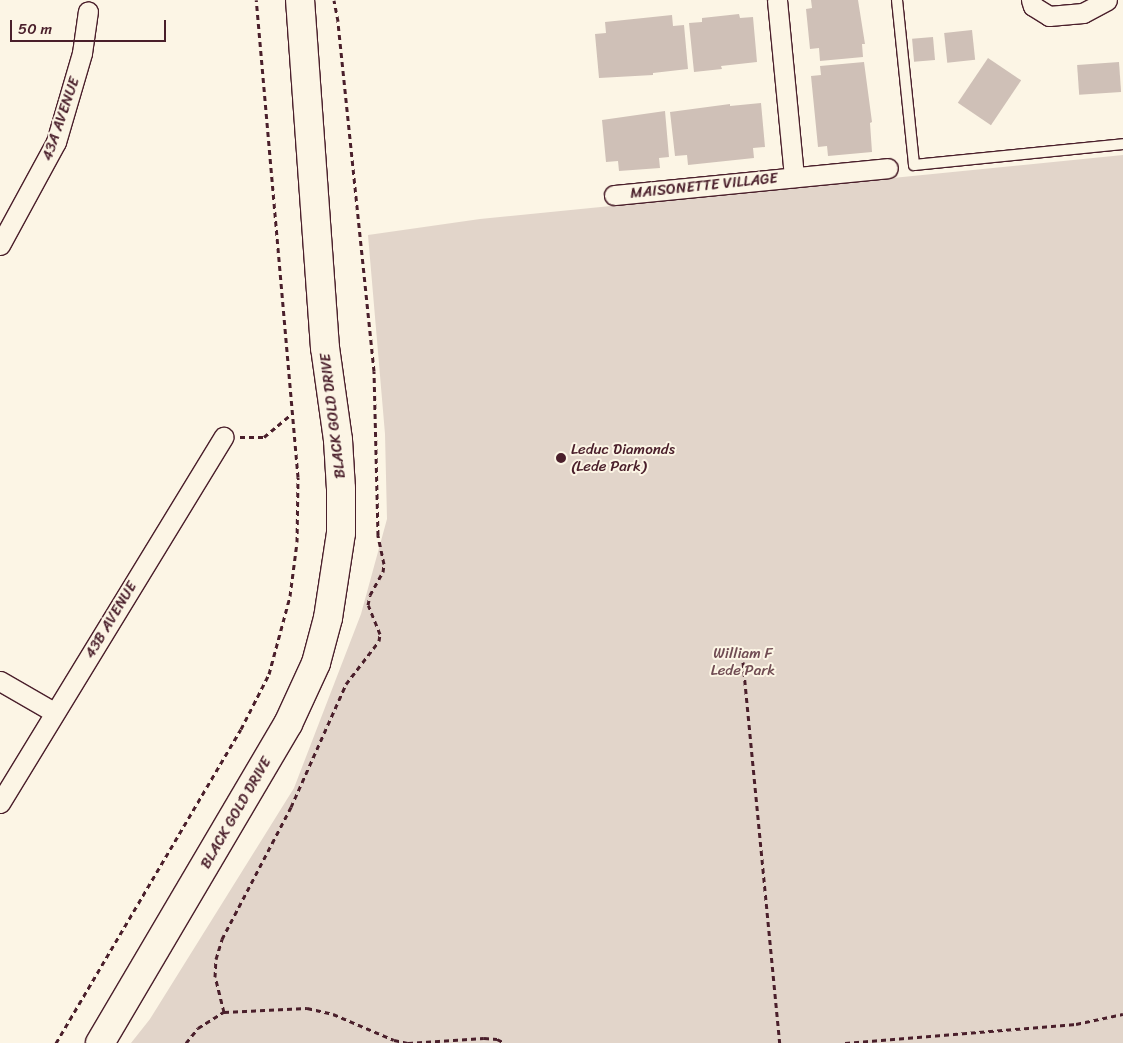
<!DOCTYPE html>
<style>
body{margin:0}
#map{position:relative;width:1123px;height:1043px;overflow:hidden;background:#fcf5e5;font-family:Sriracha,sans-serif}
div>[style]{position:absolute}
.green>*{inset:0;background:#e2d5ca}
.building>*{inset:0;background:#cfc0b7;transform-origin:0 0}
.path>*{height:3px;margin-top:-1.5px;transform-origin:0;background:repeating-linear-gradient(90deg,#4a1f2b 0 5px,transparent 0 9px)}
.roads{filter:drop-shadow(1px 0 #4a1f2b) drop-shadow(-1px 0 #4a1f2b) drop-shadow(0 1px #4a1f2b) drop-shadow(0 -1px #4a1f2b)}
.lane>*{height:10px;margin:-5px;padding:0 5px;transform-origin:5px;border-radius:5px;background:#fcf5e5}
.street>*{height:19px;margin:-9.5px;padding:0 9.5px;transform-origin:9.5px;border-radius:9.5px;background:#fcf5e5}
.secondary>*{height:28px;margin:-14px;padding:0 14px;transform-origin:14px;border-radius:14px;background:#fcf5e5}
.dots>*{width:14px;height:14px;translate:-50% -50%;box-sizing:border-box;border:2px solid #fcf5e5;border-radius:50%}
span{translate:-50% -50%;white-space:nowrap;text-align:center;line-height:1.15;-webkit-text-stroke:4px #fcf5e5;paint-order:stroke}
.street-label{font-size:15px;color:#4a1f2b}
.poi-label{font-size:15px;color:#4a1f2b}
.left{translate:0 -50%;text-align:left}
.park-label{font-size:15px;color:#704c53}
.scale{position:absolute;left:10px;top:20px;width:156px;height:22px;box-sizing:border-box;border:2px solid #4a1f2b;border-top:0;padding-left:6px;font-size:15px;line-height:18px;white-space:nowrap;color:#4a1f2b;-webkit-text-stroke:4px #fcf5e5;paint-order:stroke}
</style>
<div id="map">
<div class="green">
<i style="clip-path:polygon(1123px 155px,1123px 1043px,131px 1043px,150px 1019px,294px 788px,361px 614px,387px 519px,385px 434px,368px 235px,480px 219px)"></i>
</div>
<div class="building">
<i style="clip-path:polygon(811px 0,858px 0,865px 44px,862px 44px,863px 57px,820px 61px,819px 48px,810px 49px,806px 9px,812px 8px)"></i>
<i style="clip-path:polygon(739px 14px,740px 18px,753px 17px,757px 62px,721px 66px,722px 69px,694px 72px,689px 23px,702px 22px,702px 18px)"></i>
<i style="clip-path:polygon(672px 15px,673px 26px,684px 25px,688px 69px,653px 73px,653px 75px,599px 78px,595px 34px,606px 33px,605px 22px)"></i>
<i style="left:972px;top:30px;width:30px;height:28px;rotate:84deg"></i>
<i style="left:933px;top:37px;width:23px;height:21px;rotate:85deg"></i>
<i style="left:988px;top:58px;width:40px;height:54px;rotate:34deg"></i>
<i style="clip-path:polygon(864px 62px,872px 122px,870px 123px,872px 152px,828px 156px,827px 146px,818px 147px,811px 76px,821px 75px,820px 66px)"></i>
<i style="left:1119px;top:62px;width:30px;height:42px;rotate:86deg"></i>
<i style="clip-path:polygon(761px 103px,765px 147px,753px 148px,754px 158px,688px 165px,687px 155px,675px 156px,670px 112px,730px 104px,730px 106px)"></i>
<i style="clip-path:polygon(665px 111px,669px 157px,659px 158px,660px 168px,619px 171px,618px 161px,606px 162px,602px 120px)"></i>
</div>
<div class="path">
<i style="left:240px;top:437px;width:24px"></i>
<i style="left:264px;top:437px;width:38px;rotate:-40deg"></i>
<i style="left:743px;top:662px;width:383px;rotate:84.5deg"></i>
<i style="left:224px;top:1012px;width:36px;rotate:-104deg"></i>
<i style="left:215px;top:977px;width:18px;rotate:-87deg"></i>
<i style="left:216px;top:959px;width:21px;rotate:-73deg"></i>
<i style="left:222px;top:939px;width:149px;rotate:-62.4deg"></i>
<i style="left:291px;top:807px;width:135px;rotate:-65.9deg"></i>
<i style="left:346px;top:684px;width:54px;rotate:-52.5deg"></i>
<i style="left:379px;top:641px;width:7px;rotate:-82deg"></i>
<i style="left:380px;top:634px;width:31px;rotate:-112deg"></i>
<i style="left:368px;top:605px;width:10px;rotate:-79deg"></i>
<i style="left:370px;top:595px;width:26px;rotate:-61deg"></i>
<i style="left:383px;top:572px;width:8px;rotate:-83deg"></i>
<i style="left:384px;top:564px;width:30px;rotate:-102deg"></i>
<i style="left:378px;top:535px;width:164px;rotate:-91.4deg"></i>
<i style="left:374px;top:371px;width:352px;rotate:-95.9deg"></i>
<i style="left:338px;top:21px;width:21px;rotate:-101deg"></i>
<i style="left:56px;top:1043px;width:364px;rotate:-59.5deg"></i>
<i style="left:241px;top:729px;width:62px;rotate:-63deg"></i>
<i style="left:269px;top:674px;width:81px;rotate:-74.9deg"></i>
<i style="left:290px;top:596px;width:54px;rotate:-82.6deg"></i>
<i style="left:297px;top:542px;width:65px;rotate:-89.1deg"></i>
<i style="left:298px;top:477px;width:479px;rotate:-95deg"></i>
<i style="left:186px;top:1043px;width:19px;rotate:-51deg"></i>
<i style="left:198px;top:1028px;width:31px;rotate:-32deg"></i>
<i style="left:224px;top:1012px;width:83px;rotate:-2.8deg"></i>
<i style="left:307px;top:1008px;width:27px;rotate:13deg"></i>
<i style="left:333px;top:1014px;width:66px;rotate:23.1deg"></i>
<i style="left:394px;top:1040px;width:14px;rotate:12deg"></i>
<i style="left:408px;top:1043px;width:76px;rotate:-3.8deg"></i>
<i style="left:484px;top:1038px;width:13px;rotate:4deg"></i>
<i style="left:497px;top:1039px;width:9px;rotate:27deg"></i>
<i style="left:845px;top:1043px;width:232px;rotate:-4.7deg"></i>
<i style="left:1076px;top:1024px;width:48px;rotate:-12deg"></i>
</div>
<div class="roads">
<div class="lane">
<i style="left:897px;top:0;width:166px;rotate:84.1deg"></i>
<i style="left:914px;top:165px;width:210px;rotate:-5.7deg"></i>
</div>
<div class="street">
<i style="left:777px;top:0;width:178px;rotate:84.5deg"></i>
<i style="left:1031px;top:0;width:6px;rotate:72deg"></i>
<i style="left:1033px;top:6px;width:19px;rotate:32deg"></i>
<i style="left:1049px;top:16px;width:34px;rotate:-5deg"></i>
<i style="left:1083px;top:13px;width:27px;rotate:-28deg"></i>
<i style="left:614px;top:195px;width:275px;rotate:-5.6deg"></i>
<i style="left:0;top:245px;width:117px;rotate:-61.5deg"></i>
<i style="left:56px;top:142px;width:93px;rotate:-73.7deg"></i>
<i style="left:82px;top:53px;width:42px;rotate:-81.9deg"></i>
<i style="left:0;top:681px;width:62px;rotate:29.9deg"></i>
<i style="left:0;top:803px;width:429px;rotate:-58.6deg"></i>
</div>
<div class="secondary">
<i style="left:100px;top:1043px;width:370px;rotate:-59.5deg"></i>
<i style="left:288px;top:724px;width:67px;rotate:-65.3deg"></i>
<i style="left:316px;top:663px;width:47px;rotate:-75.1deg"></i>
<i style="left:328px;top:618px;width:86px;rotate:-81.3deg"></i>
<i style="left:341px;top:533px;width:44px;rotate:-90deg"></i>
<i style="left:341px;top:489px;width:49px;rotate:-93.5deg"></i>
<i style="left:338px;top:440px;width:93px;rotate:-98deg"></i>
<i style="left:325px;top:348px;width:349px;rotate:-94.1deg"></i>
</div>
</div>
<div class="dots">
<i style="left:561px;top:458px;background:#4a1f2b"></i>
</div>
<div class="street-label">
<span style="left:61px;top:119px;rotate:-71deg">43A AVENUE</span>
<span style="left:704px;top:186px;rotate:-6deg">MAISONETTE VILLAGE</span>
<span style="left:333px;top:416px;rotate:-97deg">BLACK GOLD DRIVE</span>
<span style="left:111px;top:620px;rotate:-59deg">43B AVENUE</span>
<span style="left:236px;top:813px;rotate:-60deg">BLACK GOLD DRIVE</span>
</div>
<div class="poi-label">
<span class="left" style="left:571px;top:458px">Leduc Diamonds<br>(Lede Park)</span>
</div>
<div class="park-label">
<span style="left:743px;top:662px">William F<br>Lede Park</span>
</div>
<div class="scale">50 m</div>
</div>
